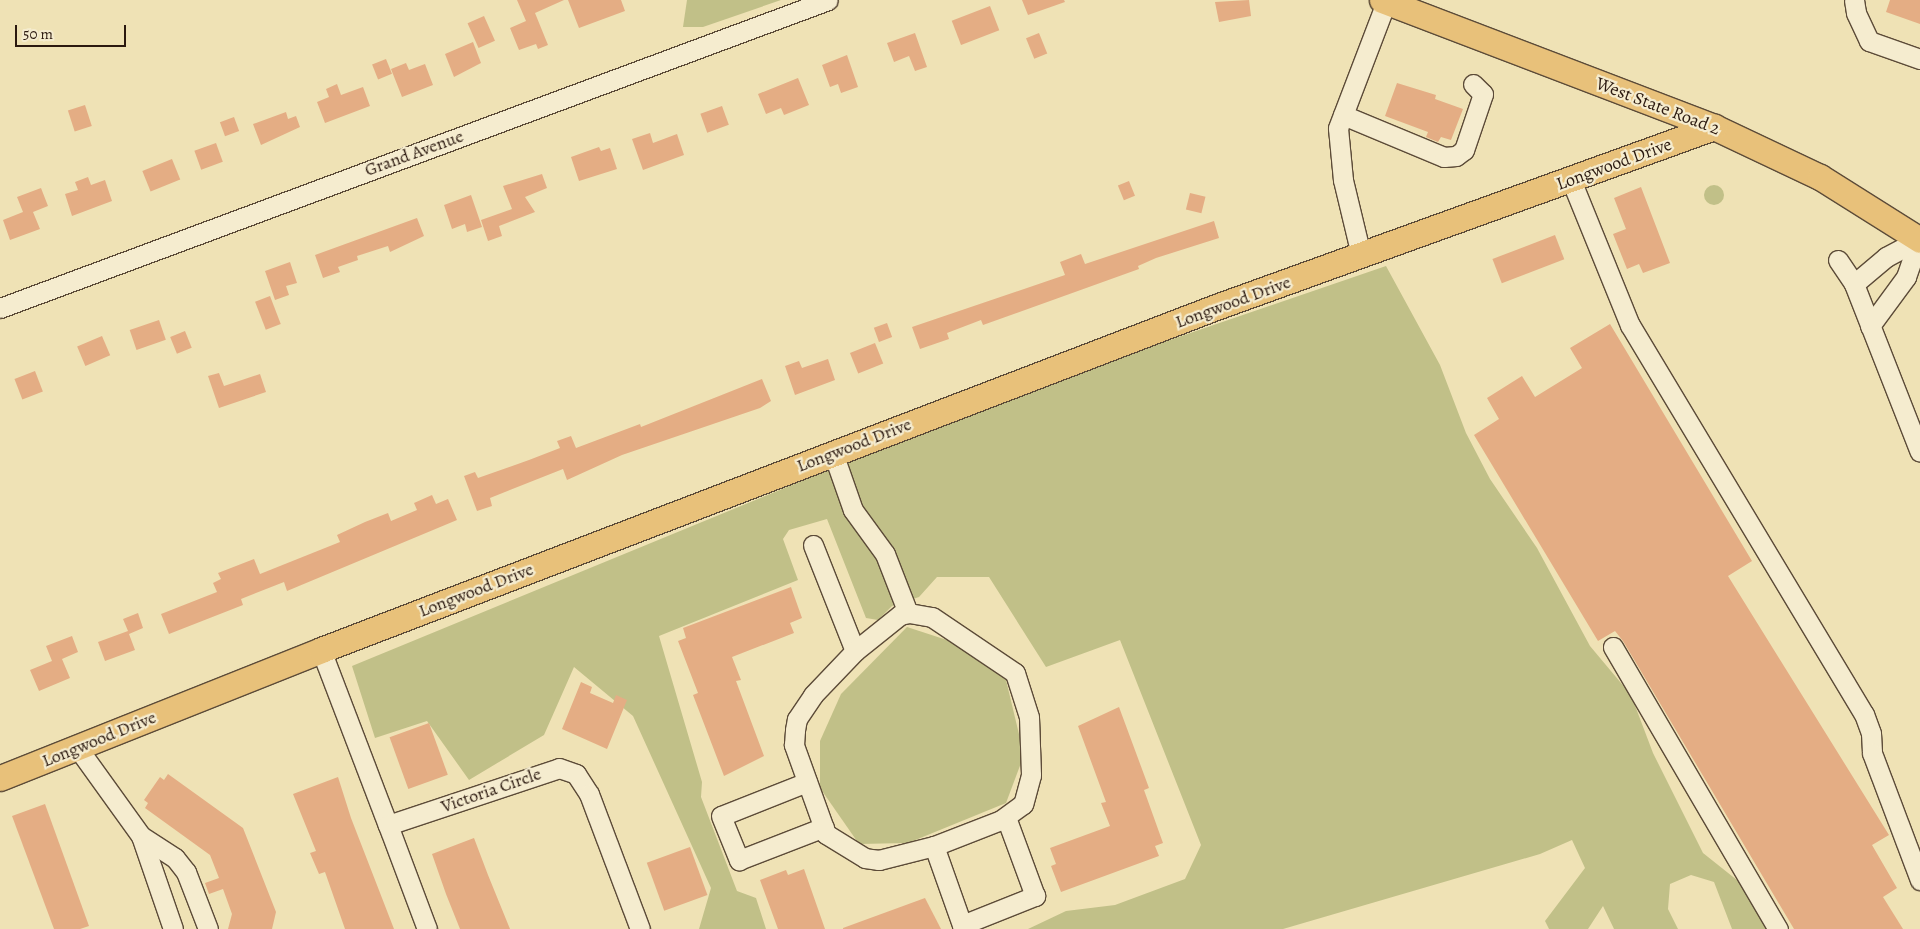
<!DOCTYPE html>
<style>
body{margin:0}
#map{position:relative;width:1920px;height:929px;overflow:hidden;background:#efe2b5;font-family:Alegreya,serif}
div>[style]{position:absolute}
.green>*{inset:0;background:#c1c088}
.round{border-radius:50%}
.building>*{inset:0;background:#e4ad84;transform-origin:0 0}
.roads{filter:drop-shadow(1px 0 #5c4b38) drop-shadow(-1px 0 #5c4b38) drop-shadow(0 1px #5c4b38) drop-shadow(0 -1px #5c4b38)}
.minor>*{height:19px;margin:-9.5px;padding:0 9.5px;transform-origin:9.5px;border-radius:9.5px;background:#f5eccf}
.major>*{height:25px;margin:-12.5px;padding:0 12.5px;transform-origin:12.5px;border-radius:12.5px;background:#e8c17a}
span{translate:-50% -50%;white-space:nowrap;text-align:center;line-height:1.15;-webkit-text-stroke:4.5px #f5eccf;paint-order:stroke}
.street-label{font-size:18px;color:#2b190f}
.scale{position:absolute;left:15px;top:25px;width:111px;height:22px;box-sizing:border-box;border:2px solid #2b190f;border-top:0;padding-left:6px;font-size:15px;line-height:18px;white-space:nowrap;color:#2b190f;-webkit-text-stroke:4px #f5eccf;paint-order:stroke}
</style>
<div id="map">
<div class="green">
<i style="clip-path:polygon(687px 0,781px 0,703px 27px,683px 27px)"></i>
<i class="round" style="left:1704px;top:185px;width:20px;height:20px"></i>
<i style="clip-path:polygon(1386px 266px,1440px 365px,1466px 433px,1490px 479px,1537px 548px,1590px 646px,1631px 695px,1653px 753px,1703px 853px,1747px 888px,1768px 929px,1732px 929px,1714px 882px,1691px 875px,1670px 884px,1668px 909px,1678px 929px,1614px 929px,1603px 906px,1588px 929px,1549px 929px,1545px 921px,1585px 868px,1572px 840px,1540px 854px,1283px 929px,1028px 929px,1066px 911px,1115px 905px,1185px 879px,1201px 845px,1120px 640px,1046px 667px,989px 577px,937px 577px,919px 597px,892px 606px,878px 620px,866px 618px,827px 519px,789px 530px,783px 539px,798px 580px,659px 636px,702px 782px,701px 797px,737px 891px,756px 898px,766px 929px,699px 929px,711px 888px,633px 716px,574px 667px,544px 735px,469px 780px,427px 721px,375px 738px,352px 666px,1018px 392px)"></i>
<i style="clip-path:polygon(907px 627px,950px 641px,1006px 680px,1024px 755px,1006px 803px,908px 843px,859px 844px,820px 788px,820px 741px,841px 694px)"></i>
</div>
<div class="building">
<i style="clip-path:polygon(517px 0,564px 0,535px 13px,548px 45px,538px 49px,536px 44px,519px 50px,510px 28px,526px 21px)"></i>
<i style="clip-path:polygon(568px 0,621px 0,625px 11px,579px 28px)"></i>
<i style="clip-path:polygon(1022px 0,1064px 0,1065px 2px,1028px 15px)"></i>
<i style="clip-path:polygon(1249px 0,1251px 16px,1219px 22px,1215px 2px)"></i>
<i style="clip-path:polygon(1890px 0,1920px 0,1920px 24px,1886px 12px)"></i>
<i style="left:990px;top:6px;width:26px;height:41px;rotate:69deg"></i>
<i style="left:484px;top:16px;width:27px;height:18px;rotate:66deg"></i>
<i style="clip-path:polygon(915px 33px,927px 67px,915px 71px,909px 56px,894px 62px,887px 43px)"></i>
<i style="left:1039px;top:33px;width:22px;height:14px;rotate:68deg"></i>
<i style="clip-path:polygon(473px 42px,481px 63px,454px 77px,445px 54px)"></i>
<i style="clip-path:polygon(847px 55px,858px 87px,841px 93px,838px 84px,830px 87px,822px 65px)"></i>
<i style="left:386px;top:59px;width:16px;height:15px;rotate:68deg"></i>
<i style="clip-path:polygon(406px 63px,409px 70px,425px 64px,433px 85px,402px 97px,391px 69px)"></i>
<i style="clip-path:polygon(798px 78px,809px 105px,784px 115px,781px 108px,766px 114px,758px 94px)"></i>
<i style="clip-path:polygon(1397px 83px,1436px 95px,1435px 99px,1463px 109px,1451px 140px,1441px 137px,1438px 142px,1426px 137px,1428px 132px,1385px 116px)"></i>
<i style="clip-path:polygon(337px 84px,341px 95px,363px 87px,370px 106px,325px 123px,317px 102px,329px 97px,326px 89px)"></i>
<i style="left:85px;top:105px;width:22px;height:18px;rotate:72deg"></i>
<i style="left:722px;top:106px;width:20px;height:23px;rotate:70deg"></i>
<i style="clip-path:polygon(286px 112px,288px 119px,296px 116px,300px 127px,261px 145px,253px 124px)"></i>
<i style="left:234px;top:117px;width:15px;height:15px;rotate:70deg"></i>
<i style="clip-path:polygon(650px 133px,653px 143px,677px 134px,684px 155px,643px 170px,632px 139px)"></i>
<i style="left:216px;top:143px;width:20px;height:23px;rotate:70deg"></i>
<i style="clip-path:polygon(599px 147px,601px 151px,610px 148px,617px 169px,579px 181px,571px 157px)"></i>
<i style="left:172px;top:159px;width:22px;height:32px;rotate:68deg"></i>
<i style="clip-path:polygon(542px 174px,547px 188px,525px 197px,535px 212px,499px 226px,502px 236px,488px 241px,481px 220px,512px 209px,503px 186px)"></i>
<i style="clip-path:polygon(88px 177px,91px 185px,105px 180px,112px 201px,72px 216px,65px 194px,78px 190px,75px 182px)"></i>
<i style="left:1129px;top:181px;width:16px;height:12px;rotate:68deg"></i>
<i style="clip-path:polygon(1641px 187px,1670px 263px,1643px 273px,1639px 264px,1627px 269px,1613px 234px,1626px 229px,1614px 198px)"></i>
<i style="clip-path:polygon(41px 188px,48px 206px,33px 212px,40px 229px,10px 240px,3px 220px,23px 212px,17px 197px)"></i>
<i style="left:1190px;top:193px;width:16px;height:17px;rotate:14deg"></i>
<i style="clip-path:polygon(471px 195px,482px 227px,467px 232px,465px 224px,452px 229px,444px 205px)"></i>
<i style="clip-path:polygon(417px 218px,424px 236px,390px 252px,388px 246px,357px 256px,358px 260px,338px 267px,340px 272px,323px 278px,315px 255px)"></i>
<i style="clip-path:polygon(1214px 221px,1219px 238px,1156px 258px,1138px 266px,1139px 269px,983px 325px,981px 320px,947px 333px,949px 339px,920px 349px,912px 327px,1065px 275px,1060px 262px,1081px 254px,1085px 264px)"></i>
<i style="left:1555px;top:235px;width:26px;height:67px;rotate:69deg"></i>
<i style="clip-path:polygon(290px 262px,297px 283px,286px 286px,289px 295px,275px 300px,265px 271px)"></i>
<i style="left:270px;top:296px;width:30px;height:16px;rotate:69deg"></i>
<i style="left:159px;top:320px;width:21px;height:31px;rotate:71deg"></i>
<i style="left:887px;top:323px;width:15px;height:14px;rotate:70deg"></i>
<i style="clip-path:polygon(1610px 324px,1752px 561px,1728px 576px,1889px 835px,1872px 845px,1897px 888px,1883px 897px,1903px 929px,1794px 929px,1623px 641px,1615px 631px,1598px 641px,1474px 435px,1499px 419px,1487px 398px,1522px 376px,1535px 397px,1582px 368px,1570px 348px)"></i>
<i style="left:185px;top:331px;width:18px;height:16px;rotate:68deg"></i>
<i style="left:102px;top:336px;width:21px;height:27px;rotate:67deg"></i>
<i style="left:875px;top:343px;width:22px;height:27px;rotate:68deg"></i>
<i style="clip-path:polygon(828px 359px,835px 380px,795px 395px,785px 366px,799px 361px,802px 368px)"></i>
<i style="left:35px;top:371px;width:22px;height:22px;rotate:69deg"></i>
<i style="clip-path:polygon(219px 373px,224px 386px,260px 374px,266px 392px,219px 408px,208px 376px)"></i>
<i style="clip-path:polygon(762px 379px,771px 401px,760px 408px,622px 455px,567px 480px,563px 469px,490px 498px,492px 506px,477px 511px,464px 476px,475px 472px,478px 478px,529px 460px,560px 448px,557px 441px,571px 436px,576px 448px,640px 424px,641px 427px)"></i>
<i style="clip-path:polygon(432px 495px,436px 504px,448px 499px,457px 520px,287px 591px,284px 582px,241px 599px,243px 605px,169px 634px,161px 614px,217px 592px,213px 583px,221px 579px,218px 573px,254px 559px,260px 574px,340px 542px,337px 535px,365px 522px,388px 513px,391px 521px,417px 510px,414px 503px)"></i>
<i style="clip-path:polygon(791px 587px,802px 618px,790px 623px,794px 633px,732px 657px,741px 680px,736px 681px,764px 756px,724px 776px,693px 695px,698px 693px,678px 641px,686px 638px,683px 628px)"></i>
<i style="clip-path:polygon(138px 613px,143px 628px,129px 634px,135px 650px,105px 661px,98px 642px,128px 631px,123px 619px)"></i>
<i style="clip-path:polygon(72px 636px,78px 652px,62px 659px,70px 678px,39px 691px,30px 670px,52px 661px,46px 646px)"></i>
<i style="clip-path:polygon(581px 682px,592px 687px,590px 693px,613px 703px,616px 695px,627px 700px,607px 749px,562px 729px)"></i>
<i style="clip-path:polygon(1119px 707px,1149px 788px,1144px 790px,1163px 843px,1155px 846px,1159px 856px,1061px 892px,1051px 866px,1056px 864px,1050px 848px,1110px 826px,1101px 803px,1106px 802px,1078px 726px)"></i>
<i style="left:429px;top:723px;width:55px;height:42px;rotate:70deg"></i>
<i style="clip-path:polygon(168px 774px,243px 828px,276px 912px,272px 929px,228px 929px,232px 914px,223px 889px,209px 894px,205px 883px,219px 878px,210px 855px,145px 808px,148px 803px,144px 800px,160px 777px,164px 780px)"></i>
<i style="clip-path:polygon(338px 777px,351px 818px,394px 929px,345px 929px,325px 872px,319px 874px,310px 853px,316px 851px,293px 794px)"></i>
<i style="clip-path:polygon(45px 804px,89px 926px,80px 929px,54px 929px,12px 816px)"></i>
<i style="clip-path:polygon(474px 838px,488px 875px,510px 929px,460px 929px,446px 894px,432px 854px)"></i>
<i style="left:690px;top:847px;width:51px;height:46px;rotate:70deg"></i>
<i style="clip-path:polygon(804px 869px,825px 929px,778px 929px,760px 880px,786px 870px,788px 875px)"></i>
<i style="clip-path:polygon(925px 898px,941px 929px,843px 929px,843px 928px)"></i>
</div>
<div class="roads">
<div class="minor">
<i style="left:1854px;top:0;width:13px;rotate:81deg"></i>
<i style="left:1856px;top:13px;width:31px;rotate:65deg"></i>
<i style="left:1869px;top:41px;width:54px;rotate:19.4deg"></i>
<i style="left:1343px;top:115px;width:109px;rotate:22.6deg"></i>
<i style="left:1444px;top:157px;width:12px;rotate:-5deg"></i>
<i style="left:1456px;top:156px;width:10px;rotate:-37deg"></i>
<i style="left:1464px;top:150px;width:59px;rotate:-71.3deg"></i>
<i style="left:1483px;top:94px;width:14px;rotate:-135deg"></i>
<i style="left:1571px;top:180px;width:157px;rotate:67.9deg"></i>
<i style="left:1630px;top:325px;width:454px;rotate:59deg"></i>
<i style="left:1864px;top:714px;width:20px;rotate:70deg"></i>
<i style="left:1871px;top:733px;width:20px;rotate:87deg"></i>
<i style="left:1872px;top:753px;width:136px;rotate:69.3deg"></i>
<i style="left:1361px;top:255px;width:77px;rotate:-103.5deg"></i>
<i style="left:1343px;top:180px;width:52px;rotate:-95.5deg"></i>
<i style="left:1338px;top:128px;width:135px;rotate:-69.1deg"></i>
<i style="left:1838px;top:260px;width:29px;rotate:56deg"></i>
<i style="left:1854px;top:284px;width:180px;rotate:68.6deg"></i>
<i style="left:1854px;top:284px;width:42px;rotate:-40.2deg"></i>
<i style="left:1886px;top:257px;width:38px;rotate:-28deg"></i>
<i style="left:0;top:308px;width:883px;rotate:-20.4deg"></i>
<i style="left:1870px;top:326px;width:61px;rotate:-53.7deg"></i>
<i style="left:1906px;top:277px;width:39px;rotate:-71deg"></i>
<i style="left:833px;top:453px;width:60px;rotate:70.7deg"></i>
<i style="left:853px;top:510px;width:54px;rotate:54deg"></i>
<i style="left:885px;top:554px;width:63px;rotate:68.7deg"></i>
<i style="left:813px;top:545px;width:114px;rotate:68.4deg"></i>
<i style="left:909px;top:613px;width:23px;rotate:10deg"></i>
<i style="left:932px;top:617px;width:100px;rotate:34deg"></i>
<i style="left:1015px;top:673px;width:46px;rotate:72.3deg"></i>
<i style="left:1029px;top:717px;width:58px;rotate:88deg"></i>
<i style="left:1031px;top:775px;width:30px;rotate:105deg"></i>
<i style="left:1023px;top:804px;width:27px;rotate:144deg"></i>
<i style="left:1001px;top:820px;width:72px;rotate:158.8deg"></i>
<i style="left:934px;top:846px;width:57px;rotate:165.7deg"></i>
<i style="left:879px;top:860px;width:14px;rotate:-172deg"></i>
<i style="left:865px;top:858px;width:46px;rotate:-148.4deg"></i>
<i style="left:826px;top:834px;width:95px;rotate:-109.8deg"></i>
<i style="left:794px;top:745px;width:15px;rotate:-86deg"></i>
<i style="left:795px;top:730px;width:11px;rotate:-80deg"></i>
<i style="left:797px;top:719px;width:29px;rotate:-56deg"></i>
<i style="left:813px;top:695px;width:61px;rotate:-46.3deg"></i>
<i style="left:855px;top:651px;width:58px;rotate:-38.7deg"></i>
<i style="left:900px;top:615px;width:9px;rotate:-13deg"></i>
<i style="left:1613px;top:647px;width:327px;rotate:59.7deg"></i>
<i style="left:321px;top:650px;width:187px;rotate:69.1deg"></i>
<i style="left:77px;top:747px;width:110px;rotate:54.3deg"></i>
<i style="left:141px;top:836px;width:98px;rotate:71deg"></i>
<i style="left:807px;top:782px;width:92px;rotate:158.4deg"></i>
<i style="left:721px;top:816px;width:48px;rotate:67.8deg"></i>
<i style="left:739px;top:860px;width:91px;rotate:-21.2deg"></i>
<i style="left:141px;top:836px;width:40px;rotate:32.9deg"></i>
<i style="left:175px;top:858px;width:18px;rotate:52deg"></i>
<i style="left:186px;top:872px;width:61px;rotate:68.9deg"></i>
<i style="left:934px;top:846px;width:84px;rotate:70.5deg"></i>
<i style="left:962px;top:925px;width:79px;rotate:-21.7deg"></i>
<i style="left:1035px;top:896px;width:84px;rotate:-110.2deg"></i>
<i style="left:427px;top:929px;width:111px;rotate:-110.6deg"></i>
<i style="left:388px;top:825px;width:180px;rotate:-18.4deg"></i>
<i style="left:559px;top:768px;width:18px;rotate:19deg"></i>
<i style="left:576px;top:774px;width:24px;rotate:57deg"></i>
<i style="left:589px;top:794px;width:144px;rotate:69.3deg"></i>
</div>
<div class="major">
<i style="left:1382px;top:0;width:355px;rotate:20.9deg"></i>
<i style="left:1714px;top:127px;width:117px;rotate:25.3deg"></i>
<i style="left:1820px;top:177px;width:118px;rotate:32.2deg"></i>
<i style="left:0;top:778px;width:346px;rotate:-21.7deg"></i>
<i style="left:321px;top:650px;width:958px;rotate:-20.97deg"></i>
<i style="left:1216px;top:307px;width:530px;rotate:-19.87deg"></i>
</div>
</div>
<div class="street-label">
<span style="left:1658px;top:106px;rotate:21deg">West State Road 2</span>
<span style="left:414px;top:153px;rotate:-20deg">Grand Avenue</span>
<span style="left:1614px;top:164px;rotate:-20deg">Longwood Drive</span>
<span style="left:1233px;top:302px;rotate:-20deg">Longwood Drive</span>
<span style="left:854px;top:445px;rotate:-21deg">Longwood Drive</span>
<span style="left:476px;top:590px;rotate:-21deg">Longwood Drive</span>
<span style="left:99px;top:739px;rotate:-22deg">Longwood Drive</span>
<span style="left:491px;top:790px;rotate:-19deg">Victoria Circle</span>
</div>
<div class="scale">50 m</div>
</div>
